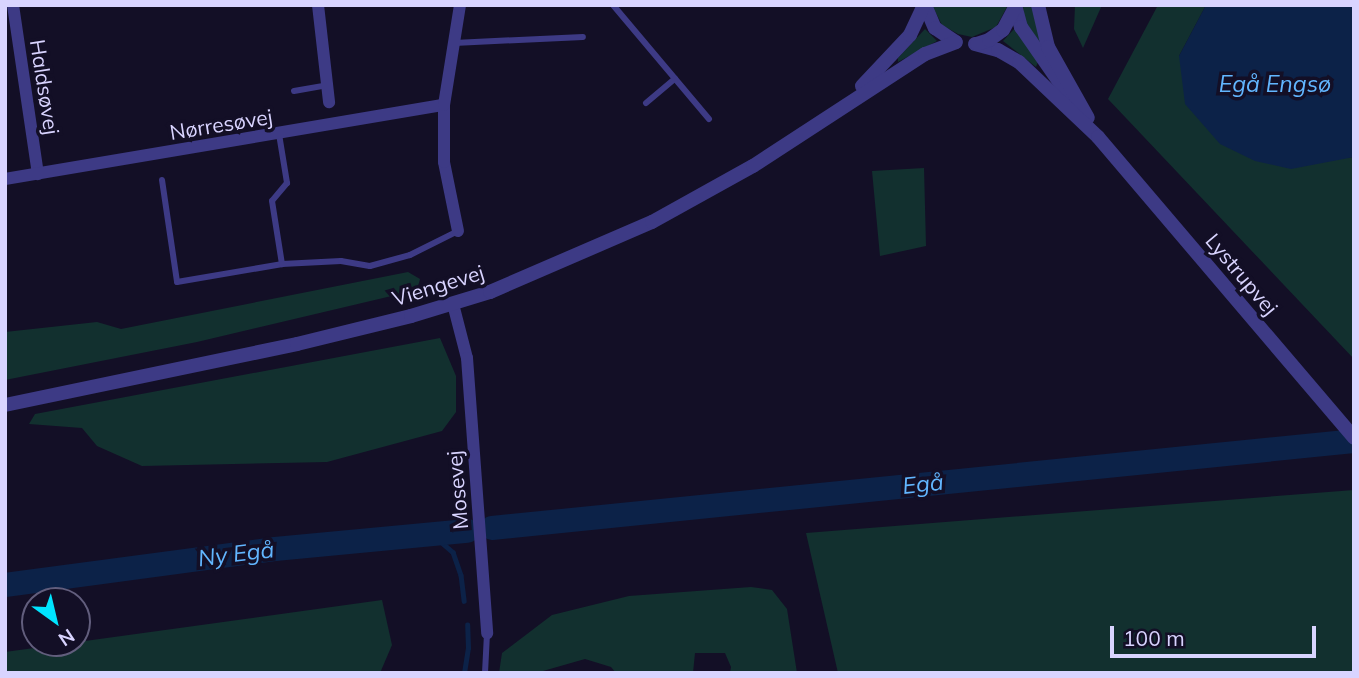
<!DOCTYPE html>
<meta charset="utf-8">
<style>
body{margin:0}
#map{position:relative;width:1359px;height:678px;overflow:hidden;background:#130f26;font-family:Mulish,sans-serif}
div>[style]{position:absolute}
.green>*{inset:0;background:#12302f}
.water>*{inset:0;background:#0c2248}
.stream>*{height:4.5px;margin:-2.25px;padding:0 2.25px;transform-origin:2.25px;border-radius:2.25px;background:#0c2248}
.river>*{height:24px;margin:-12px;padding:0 12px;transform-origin:12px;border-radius:12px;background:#0c2248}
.service>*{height:6px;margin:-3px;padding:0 3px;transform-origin:3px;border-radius:3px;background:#3d3a85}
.minor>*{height:12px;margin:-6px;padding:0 6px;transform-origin:6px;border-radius:6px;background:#3d3a85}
.tertiary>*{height:14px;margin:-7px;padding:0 7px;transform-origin:7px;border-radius:7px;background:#3d3a85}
span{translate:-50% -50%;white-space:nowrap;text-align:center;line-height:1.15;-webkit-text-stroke:7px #130f26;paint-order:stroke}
.street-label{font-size:21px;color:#d9d4ff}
.water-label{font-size:23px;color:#62b6ff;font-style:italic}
.frame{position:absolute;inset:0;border:7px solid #d9d4ff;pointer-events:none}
.north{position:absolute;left:21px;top:587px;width:70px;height:70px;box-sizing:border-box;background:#130f26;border:2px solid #625e7d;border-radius:50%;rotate:146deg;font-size:19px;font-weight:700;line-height:28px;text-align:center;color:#d9d4ff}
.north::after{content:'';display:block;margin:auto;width:24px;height:32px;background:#00e5ff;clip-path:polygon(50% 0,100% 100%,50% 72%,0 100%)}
.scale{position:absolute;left:1110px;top:626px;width:206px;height:32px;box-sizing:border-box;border:4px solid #d9d4ff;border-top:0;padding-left:9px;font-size:21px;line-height:24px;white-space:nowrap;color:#d9d4ff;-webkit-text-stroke:5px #130f26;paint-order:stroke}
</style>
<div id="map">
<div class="green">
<i style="clip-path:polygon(932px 5px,1008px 5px,996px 27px,972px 37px,958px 34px,942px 25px)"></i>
<i style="clip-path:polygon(1023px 5px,1034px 5px,1051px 59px,1024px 20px)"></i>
<i style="clip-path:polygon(1075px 5px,1102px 5px,1083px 48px,1074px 29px)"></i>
<i style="clip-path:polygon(1158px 5px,1206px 5px,1179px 56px,1327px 160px,1354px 157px,1354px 359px,1108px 99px)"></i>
<i style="clip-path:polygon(1015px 28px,1038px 62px,1036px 67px,1003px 41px)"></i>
<i style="clip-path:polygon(925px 29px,937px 41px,898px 62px,898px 58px)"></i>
<i style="clip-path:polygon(924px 168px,926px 246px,880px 256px,872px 171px)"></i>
<i style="clip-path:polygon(408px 272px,420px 279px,417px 290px,197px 342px,5px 380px,5px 332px,97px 322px,121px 329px)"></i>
<i style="clip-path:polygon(440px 338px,456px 376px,456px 412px,442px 431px,327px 462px,142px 466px,97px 446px,82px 428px,29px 424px,35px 414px)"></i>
<i style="clip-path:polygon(1354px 490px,1354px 673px,838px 673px,806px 533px)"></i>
<i style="clip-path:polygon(751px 587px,772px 590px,787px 609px,797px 673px,730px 673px,731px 667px,725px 653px,695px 653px,693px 673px,616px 673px,611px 667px,585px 659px,536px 673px,499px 673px,502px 653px,552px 615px,629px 596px)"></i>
<i style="clip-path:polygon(382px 600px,392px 645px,380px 673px,5px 673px,5px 652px)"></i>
</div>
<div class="water">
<i style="clip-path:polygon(1206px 5px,1354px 5px,1354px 157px,1291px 169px,1255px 161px,1220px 144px,1185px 104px,1179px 56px)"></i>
</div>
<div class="stream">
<i style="left:432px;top:534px;width:28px;rotate:41deg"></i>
<i style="left:453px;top:552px;width:24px;rotate:71deg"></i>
<i style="left:461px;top:575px;width:26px;rotate:83deg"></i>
<i style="left:464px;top:673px;width:25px;rotate:-81deg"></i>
<i style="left:468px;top:648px;width:23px;rotate:-92deg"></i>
</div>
<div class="river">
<i style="left:492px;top:528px;width:866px;rotate:-5.76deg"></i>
<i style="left:5px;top:585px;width:272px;rotate:-7.6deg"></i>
<i style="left:275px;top:549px;width:193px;rotate:-5.4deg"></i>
</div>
<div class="service">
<i style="left:613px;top:5px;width:149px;rotate:49.9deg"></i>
<i style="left:454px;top:43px;width:129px;rotate:-2.7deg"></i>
<i style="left:294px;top:91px;width:34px;rotate:-10deg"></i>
<i style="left:646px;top:103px;width:38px;rotate:-40deg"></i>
<i style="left:279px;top:134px;width:50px;rotate:80.7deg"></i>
<i style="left:287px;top:183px;width:23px;rotate:130deg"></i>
<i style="left:272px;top:201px;width:64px;rotate:81deg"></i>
<i style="left:162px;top:180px;width:103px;rotate:81.6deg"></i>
<i style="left:177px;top:282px;width:107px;rotate:-9.7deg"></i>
<i style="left:282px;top:264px;width:59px;rotate:-2.9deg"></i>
<i style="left:341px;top:261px;width:29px;rotate:10deg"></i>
<i style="left:370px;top:266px;width:41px;rotate:-15.4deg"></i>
<i style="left:410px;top:255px;width:54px;rotate:-26.6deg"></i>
<i style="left:485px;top:673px;width:40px;rotate:-87.1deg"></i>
</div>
<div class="minor">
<i style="left:13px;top:5px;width:171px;rotate:81.6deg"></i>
<i style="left:318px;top:5px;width:98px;rotate:83.5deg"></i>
<i style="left:5px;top:179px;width:445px;rotate:-9.6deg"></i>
<i style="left:458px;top:231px;width:70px;rotate:-101.5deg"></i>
<i style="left:444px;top:162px;width:57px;rotate:-90deg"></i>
<i style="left:444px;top:105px;width:101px;rotate:-80.9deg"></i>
<i style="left:453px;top:304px;width:56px;rotate:75.5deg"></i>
<i style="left:467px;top:358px;width:276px;rotate:85.8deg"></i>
</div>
<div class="tertiary">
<i style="left:925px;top:5px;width:25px;rotate:67deg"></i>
<i style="left:935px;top:28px;width:25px;rotate:34deg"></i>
<i style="left:1015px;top:5px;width:23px;rotate:75deg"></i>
<i style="left:1021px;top:27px;width:84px;rotate:55.2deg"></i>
<i style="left:1038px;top:5px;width:43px;rotate:76.6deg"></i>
<i style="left:1048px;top:47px;width:81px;rotate:60.6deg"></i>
<i style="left:975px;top:44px;width:24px;rotate:15deg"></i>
<i style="left:998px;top:50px;width:24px;rotate:30deg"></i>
<i style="left:1019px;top:62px;width:109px;rotate:43.5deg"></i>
<i style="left:1098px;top:137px;width:395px;rotate:49.6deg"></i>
<i style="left:977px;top:44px;width:13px;rotate:-18deg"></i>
<i style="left:989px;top:40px;width:17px;rotate:-36deg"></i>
<i style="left:1003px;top:30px;width:26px;rotate:-62deg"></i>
<i style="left:862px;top:86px;width:70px;rotate:-46.7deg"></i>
<i style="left:910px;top:35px;width:33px;rotate:-65deg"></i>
<i style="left:5px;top:405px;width:298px;rotate:-11.8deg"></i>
<i style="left:297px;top:344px;width:117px;rotate:-13.8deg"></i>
<i style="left:411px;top:316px;width:83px;rotate:-16.9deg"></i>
<i style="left:490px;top:292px;width:176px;rotate:-23.4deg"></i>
<i style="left:652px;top:222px;width:115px;rotate:-29deg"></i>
<i style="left:753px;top:166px;width:205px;rotate:-33.1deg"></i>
<i style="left:925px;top:54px;width:33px;rotate:-21deg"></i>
</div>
<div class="street-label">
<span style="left:45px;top:87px;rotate:81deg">Haldsøvej</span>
<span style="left:221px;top:124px;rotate:-9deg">Nørresøvej</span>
<span style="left:1242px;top:274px;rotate:50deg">Lystrupvej</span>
<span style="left:438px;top:285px;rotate:-17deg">Viengevej</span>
<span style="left:457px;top:490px;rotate:-95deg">Mosevej</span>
</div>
<div class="water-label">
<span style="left:1275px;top:84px">Egå Engsø</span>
<span style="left:923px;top:484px;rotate:-6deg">Egå</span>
<span style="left:236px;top:554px;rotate:-7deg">Ny Egå</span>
</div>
<div class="frame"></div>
<div class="north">N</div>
<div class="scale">100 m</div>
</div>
